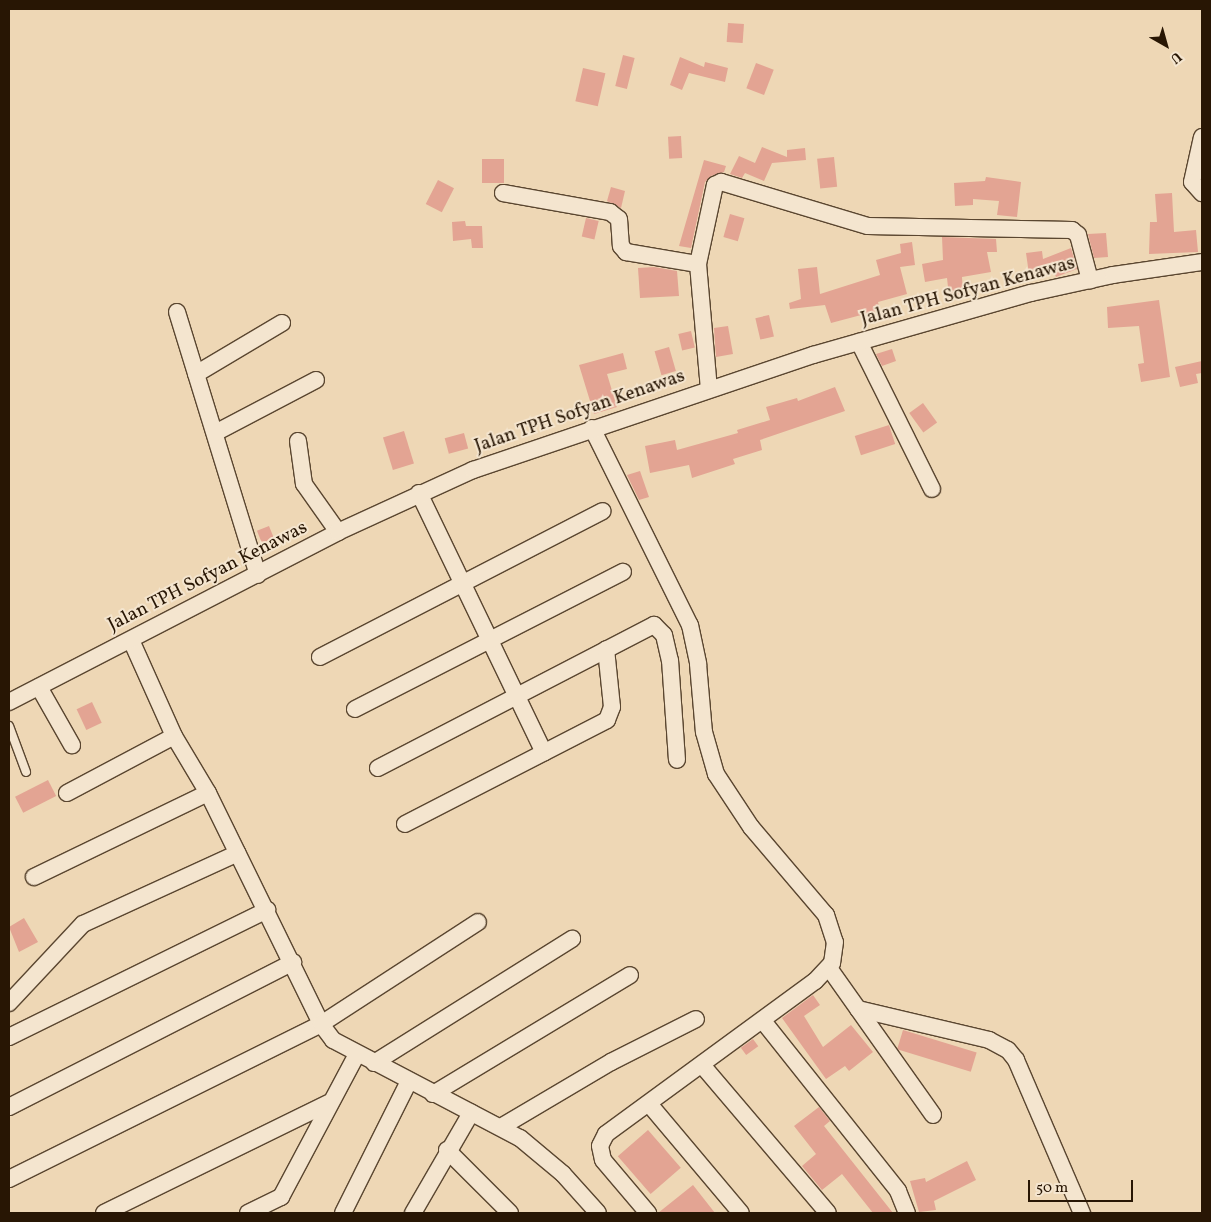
<!DOCTYPE html>
<style>
body{margin:0}
#map{position:relative;width:1211px;height:1222px;overflow:hidden;background:#eed7b5;font-family:Vollkorn,serif}
div>[style]{position:absolute}
.building>*{inset:0;background:#e3a493;transform-origin:0 0}
.roads{filter:drop-shadow(1px 0 #5a4630) drop-shadow(-1px 0 #5a4630) drop-shadow(0 1px #5a4630) drop-shadow(0 -1px #5a4630)}
.lane>*{height:8px;margin:-4px;padding:0 4px;transform-origin:4px;border-radius:4px;background:#f4e5cf}
.street>*{height:16px;margin:-8px;padding:0 8px;transform-origin:8px;border-radius:8px;background:#f4e5cf}
span{translate:-50% -50%;white-space:nowrap;text-align:center;line-height:1.15;-webkit-text-stroke:4px #f4e5cf;paint-order:stroke}
.street-label{font-size:19px;color:#281604}
.frame{position:absolute;inset:0;border:10px solid #281604;pointer-events:none}
.north{position:absolute;left:1141px;top:20px;width:50px;height:50px;-webkit-text-stroke:4px #f4e5cf;paint-order:stroke;rotate:142deg;font-size:14px;font-weight:700;line-height:20px;text-align:center;color:#281604}
.north::after{content:'';display:block;margin:auto;width:18px;height:22px;background:#281604;clip-path:polygon(50% 0,100% 100%,50% 72%,0 100%)}
.scale{position:absolute;left:1028px;top:1180px;width:105px;height:22px;box-sizing:border-box;border:2px solid #281604;border-top:0;padding-left:6px;font-size:15px;line-height:18px;white-space:nowrap;color:#281604;-webkit-text-stroke:4px #f4e5cf;paint-order:stroke}
</style>
<div id="map">
<div class="building">
<i style="left:728px;top:23px;width:16px;height:19px;rotate:4deg"></i>
<i style="left:623px;top:55px;width:12px;height:32px;rotate:14deg"></i>
<i style="clip-path:polygon(680px 57px,704px 67px,705px 62px,728px 68px,725px 82px,689px 73px,682px 90px,670px 85px)"></i>
<i style="left:756px;top:63px;width:19px;height:27px;rotate:21deg"></i>
<i style="left:583px;top:68px;width:23px;height:34px;rotate:13deg"></i>
<i style="left:681px;top:136px;width:22px;height:13px;rotate:87deg"></i>
<i style="clip-path:polygon(762px 147px,787px 157px,787px 150px,805px 148px,806px 160px,772px 163px,764px 181px,745px 173px,742px 178px,730px 174px,739px 156px,755px 163px)"></i>
<i style="left:834px;top:157px;width:30px;height:17px;rotate:84deg"></i>
<i style="left:504px;top:159px;width:24px;height:22px;rotate:90deg"></i>
<i style="clip-path:polygon(704px 160px,726px 166px,724px 172px,711px 176px,705px 182px,691px 248px,679px 246px)"></i>
<i style="clip-path:polygon(986px 177px,1021px 182px,1017px 217px,997px 215px,999px 201px,973px 199px,973px 205px,955px 206px,954px 183px,985px 181px)"></i>
<i style="left:438px;top:180px;width:18px;height:27px;rotate:27deg"></i>
<i style="clip-path:polygon(611px 187px,625px 191px,621px 208px,607px 201px)"></i>
<i style="clip-path:polygon(1172px 193px,1174px 232px,1196px 230px,1198px 252px,1149px 254px,1150px 222px,1157px 222px,1155px 194px)"></i>
<i style="left:730px;top:214px;width:15px;height:24px;rotate:16deg"></i>
<i style="left:586px;top:218px;width:13px;height:19px;rotate:13deg"></i>
<i style="clip-path:polygon(465px 221px,466px 226px,482px 226px,483px 248px,472px 248px,471px 239px,453px 241px,452px 222px)"></i>
<i style="clip-path:polygon(1106px 233px,1108px 257px,1094px 258px,1088px 234px)"></i>
<i style="clip-path:polygon(942px 237px,996px 239px,997px 252px,987px 252px,991px 272px,962px 277px,963px 294px,949px 296px,947px 278px,925px 282px,922px 264px,943px 260px)"></i>
<i style="clip-path:polygon(912px 242px,915px 265px,900px 267px,907px 294px,878px 302px,880px 310px,831px 323px,825px 305px,790px 309px,789px 303px,801px 299px,798px 269px,817px 267px,820px 294px,880px 275px,876px 260px,901px 253px,900px 244px)"></i>
<i style="clip-path:polygon(1071px 248px,1077px 269px,1056px 277px,1054px 272px,1029px 274px,1026px 253px,1042px 251px,1043px 259px)"></i>
<i style="clip-path:polygon(654px 267px,677px 271px,679px 296px,640px 298px,638px 268px)"></i>
<i style="clip-path:polygon(1159px 300px,1170px 377px,1141px 382px,1138px 364px,1144px 363px,1139px 326px,1108px 328px,1107px 307px)"></i>
<i style="left:769px;top:315px;width:22px;height:14px;rotate:77deg"></i>
<i style="clip-path:polygon(728px 326px,733px 354px,716px 357px,714px 328px)"></i>
<i style="left:691px;top:331px;width:17px;height:13px;rotate:77deg"></i>
<i style="left:669px;top:347px;width:25px;height:15px;rotate:74deg"></i>
<i style="clip-path:polygon(892px 349px,896px 361px,882px 366px,876px 354px)"></i>
<i style="clip-path:polygon(623px 353px,627px 369px,607px 374px,617px 407px,594px 414px,579px 365px)"></i>
<i style="clip-path:polygon(1202px 361px,1202px 373px,1196px 374px,1198px 383px,1180px 387px,1175px 367px)"></i>
<i style="clip-path:polygon(835px 387px,845px 411px,760px 440px,762px 450px,733px 459px,735px 464px,692px 478px,689px 465px,650px 473px,645px 446px,675px 440px,677px 450px,738px 433px,737px 430px,770px 420px,766px 407px,797px 398px,798px 401px)"></i>
<i style="left:923px;top:403px;width:24px;height:17px;rotate:54deg"></i>
<i style="left:889px;top:425px;width:20px;height:36px;rotate:72deg"></i>
<i style="left:404px;top:431px;width:34px;height:22px;rotate:73deg"></i>
<i style="left:464px;top:433px;width:16px;height:20px;rotate:75deg"></i>
<i style="clip-path:polygon(640px 471px,649px 497px,639px 500px,627px 475px)"></i>
<i style="left:269px;top:526px;width:16px;height:13px;rotate:68deg"></i>
<i style="left:92px;top:702px;width:23px;height:17px;rotate:65deg"></i>
<i style="left:48px;top:780px;width:18px;height:37px;rotate:63deg"></i>
<i style="clip-path:polygon(24px 918px,38px 942px,19px 952px,9px 927px)"></i>
<i style="clip-path:polygon(813px 995px,820px 1005px,804px 1016px,823px 1047px,851px 1025px,873px 1052px,849px 1071px,845px 1066px,826px 1079px,782px 1018px)"></i>
<i style="left:903px;top:1030px;width:77px;height:20px;rotate:17deg"></i>
<i style="left:753px;top:1039px;width:9px;height:15px;rotate:54deg"></i>
<i style="clip-path:polygon(819px 1107px,830px 1121px,824px 1126px,893px 1213px,873px 1213px,842px 1174px,822px 1190px,802px 1166px,816px 1154px,794px 1126px)"></i>
<i style="left:648px;top:1130px;width:50px;height:40px;rotate:49deg"></i>
<i style="clip-path:polygon(967px 1161px,976px 1180px,934px 1201px,936px 1210px,919px 1212px,910px 1181px,925px 1178px,926px 1182px)"></i>
<i style="clip-path:polygon(693px 1185px,715px 1213px,658px 1213px)"></i>
</div>
<div class="roads">
<div class="lane">
<i style="left:9px;top:726px;width:49px;rotate:69.7deg"></i>
</div>
<div class="street">
<i style="left:1202px;top:137px;width:46px;rotate:102.5deg"></i>
<i style="left:1192px;top:182px;width:15px;rotate:48deg"></i>
<i style="left:503px;top:193px;width:109px;rotate:10.1deg"></i>
<i style="left:610px;top:212px;width:11px;rotate:38deg"></i>
<i style="left:619px;top:219px;width:27px;rotate:86deg"></i>
<i style="left:621px;top:246px;width:8px;rotate:50deg"></i>
<i style="left:626px;top:252px;width:73px;rotate:9.5deg"></i>
<i style="left:698px;top:264px;width:126px;rotate:85deg"></i>
<i style="left:698px;top:264px;width:81px;rotate:-77.9deg"></i>
<i style="left:715px;top:185px;width:7px;rotate:-27deg"></i>
<i style="left:721px;top:182px;width:153px;rotate:16.7deg"></i>
<i style="left:868px;top:226px;width:204px;rotate:1.1deg"></i>
<i style="left:1072px;top:230px;width:8px;rotate:40deg"></i>
<i style="left:1078px;top:235px;width:47px;rotate:75.1deg"></i>
<i style="left:177px;top:312px;width:275px;rotate:72.9deg"></i>
<i style="left:859px;top:342px;width:164px;rotate:63.6deg"></i>
<i style="left:196px;top:374px;width:100px;rotate:-30.7deg"></i>
<i style="left:592px;top:428px;width:220px;rotate:63.6deg"></i>
<i style="left:690px;top:625px;width:40px;rotate:78deg"></i>
<i style="left:698px;top:664px;width:68px;rotate:85deg"></i>
<i style="left:704px;top:732px;width:44px;rotate:74.1deg"></i>
<i style="left:716px;top:774px;width:64px;rotate:56.6deg"></i>
<i style="left:751px;top:827px;width:116px;rotate:49.6deg"></i>
<i style="left:826px;top:915px;width:28px;rotate:72deg"></i>
<i style="left:835px;top:942px;width:21px;rotate:98deg"></i>
<i style="left:832px;top:963px;width:25px;rotate:133deg"></i>
<i style="left:815px;top:981px;width:259px;rotate:143.8deg"></i>
<i style="left:606px;top:1134px;width:13px;rotate:117deg"></i>
<i style="left:600px;top:1146px;width:14px;rotate:78deg"></i>
<i style="left:603px;top:1160px;width:70px;rotate:49.7deg"></i>
<i style="left:215px;top:433px;width:114px;rotate:-27.7deg"></i>
<i style="left:298px;top:441px;width:43px;rotate:82.1deg"></i>
<i style="left:304px;top:484px;width:59px;rotate:54.7deg"></i>
<i style="left:419px;top:493px;width:288px;rotate:64.3deg"></i>
<i style="left:131px;top:640px;width:105px;rotate:65.9deg"></i>
<i style="left:174px;top:736px;width:66px;rotate:59.2deg"></i>
<i style="left:208px;top:793px;width:257px;rotate:63.9deg"></i>
<i style="left:321px;top:1024px;width:20px;rotate:53deg"></i>
<i style="left:333px;top:1040px;width:211px;rotate:27.7deg"></i>
<i style="left:520px;top:1138px;width:56px;rotate:39.9deg"></i>
<i style="left:563px;top:1174px;width:52px;rotate:48.1deg"></i>
<i style="left:320px;top:657px;width:318px;rotate:-27.3deg"></i>
<i style="left:39px;top:687px;width:67px;rotate:60.4deg"></i>
<i style="left:9px;top:702px;width:370px;rotate:-27.3deg"></i>
<i style="left:338px;top:532px;width:149px;rotate:-24.7deg"></i>
<i style="left:473px;top:470px;width:359px;rotate:-18.7deg"></i>
<i style="left:813px;top:355px;width:227px;rotate:-15.9deg"></i>
<i style="left:1031px;top:293px;width:84px;rotate:-12.4deg"></i>
<i style="left:1113px;top:275px;width:90px;rotate:-8.3deg"></i>
<i style="left:355px;top:709px;width:301px;rotate:-27.1deg"></i>
<i style="left:378px;top:768px;width:311px;rotate:-27.4deg"></i>
<i style="left:654px;top:625px;width:14px;rotate:45deg"></i>
<i style="left:664px;top:635px;width:26px;rotate:77deg"></i>
<i style="left:670px;top:660px;width:100px;rotate:86deg"></i>
<i style="left:67px;top:793px;width:121px;rotate:-28deg"></i>
<i style="left:405px;top:824px;width:227px;rotate:-27.2deg"></i>
<i style="left:607px;top:720px;width:14px;rotate:-69deg"></i>
<i style="left:612px;top:707px;width:58px;rotate:-95.9deg"></i>
<i style="left:34px;top:877px;width:193px;rotate:-25.8deg"></i>
<i style="left:829px;top:968px;width:180px;rotate:54.7deg"></i>
<i style="left:9px;top:1003px;width:108px;rotate:-46.9deg"></i>
<i style="left:83px;top:924px;width:170px;rotate:-24.6deg"></i>
<i style="left:858px;top:1009px;width:135px;rotate:13.3deg"></i>
<i style="left:989px;top:1040px;width:21px;rotate:28deg"></i>
<i style="left:1008px;top:1050px;width:13px;rotate:51deg"></i>
<i style="left:1016px;top:1060px;width:167px;rotate:66.7deg"></i>
<i style="left:763px;top:1021px;width:217px;rotate:51.5deg"></i>
<i style="left:898px;top:1191px;width:24px;rotate:68deg"></i>
<i style="left:9px;top:1037px;width:288px;rotate:-26.2deg"></i>
<i style="left:374px;top:1063px;width:234px;rotate:-32.1deg"></i>
<i style="left:702px;top:1065px;width:194px;rotate:49.6deg"></i>
<i style="left:433px;top:1094px;width:230px;rotate:-31.1deg"></i>
<i style="left:650px;top:1105px;width:141px;rotate:49.9deg"></i>
<i style="left:9px;top:1107px;width:319px;rotate:-27deg"></i>
<i style="left:501px;top:1127px;width:128px;rotate:-30.6deg"></i>
<i style="left:611px;top:1062px;width:95px;rotate:-26.8deg"></i>
<i style="left:447px;top:1150px;width:89px;rotate:45deg"></i>
<i style="left:9px;top:1179px;width:348px;rotate:-26.4deg"></i>
<i style="left:321px;top:1024px;width:187px;rotate:-33deg"></i>
<i style="left:104px;top:1213px;width:250px;rotate:-26.1deg"></i>
<i style="left:248px;top:1213px;width:37px;rotate:-26deg"></i>
<i style="left:281px;top:1197px;width:162px;rotate:-62deg"></i>
<i style="left:343px;top:1213px;width:148px;rotate:-63.4deg"></i>
<i style="left:413px;top:1213px;width:116px;rotate:-59.9deg"></i>
</div>
</div>
<div class="street-label">
<span style="left:968px;top:292px;rotate:-15deg">Jalan TPH Sofyan Kenawas</span>
<span style="left:580px;top:412px;rotate:-19deg">Jalan TPH Sofyan Kenawas</span>
<span style="left:208px;top:577px;rotate:-27deg">Jalan TPH Sofyan Kenawas</span>
</div>
<div class="frame"></div>
<div class="north">U</div>
<div class="scale">50 m</div>
</div>
